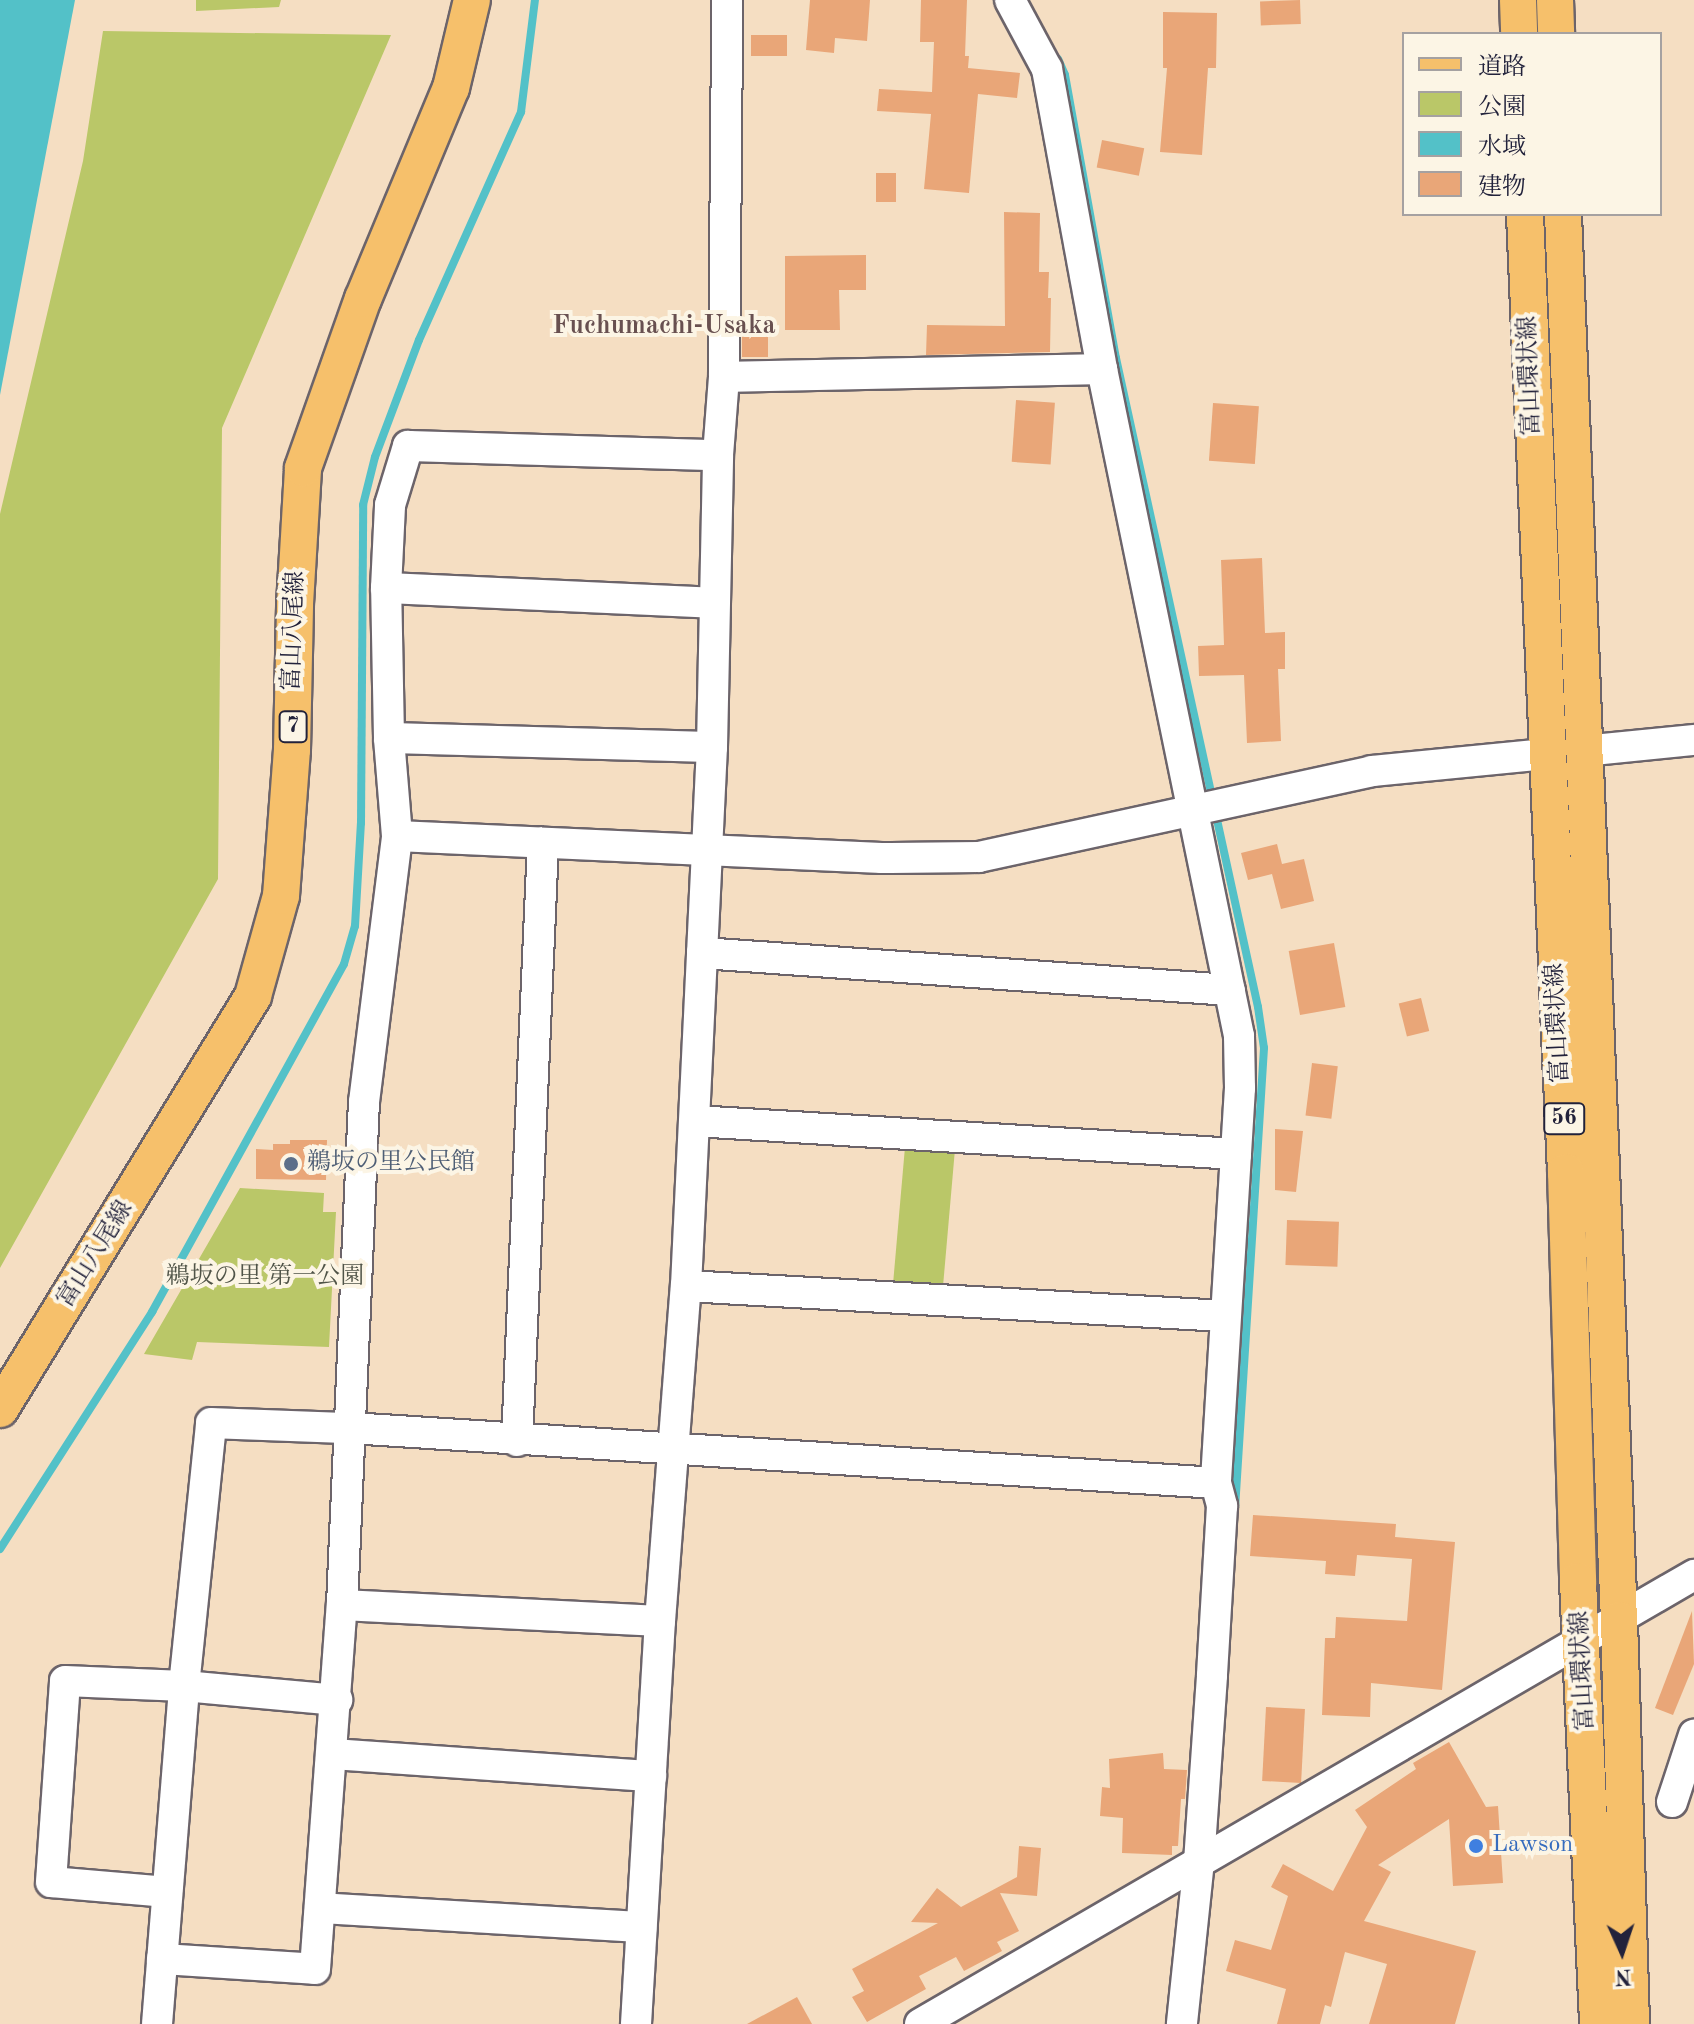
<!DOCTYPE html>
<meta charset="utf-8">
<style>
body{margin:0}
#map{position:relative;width:1694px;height:2024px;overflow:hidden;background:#f5dec2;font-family:"Old Standard TT","Noto Serif JP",serif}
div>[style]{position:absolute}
.green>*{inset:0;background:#bac768;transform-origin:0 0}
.water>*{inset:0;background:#53c1c8}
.stream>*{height:8px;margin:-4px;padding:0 4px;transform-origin:4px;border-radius:4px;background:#53c1c8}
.building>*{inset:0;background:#e9a678;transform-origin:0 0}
.roads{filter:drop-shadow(2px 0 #6c646a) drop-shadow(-2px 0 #6c646a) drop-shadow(0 2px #6c646a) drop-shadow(0 -2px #6c646a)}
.minor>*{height:30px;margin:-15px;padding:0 15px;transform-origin:15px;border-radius:15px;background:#fff}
.major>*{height:36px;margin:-18px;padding:0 18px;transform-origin:18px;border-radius:18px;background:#f6c06b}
.dots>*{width:22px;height:22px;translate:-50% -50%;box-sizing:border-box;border:4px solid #fcf5e5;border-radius:50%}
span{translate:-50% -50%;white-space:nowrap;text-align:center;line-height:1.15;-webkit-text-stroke:8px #fcf5e5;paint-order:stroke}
.shield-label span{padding:2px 6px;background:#fcf5e5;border:2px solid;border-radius:6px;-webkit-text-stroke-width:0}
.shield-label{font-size:22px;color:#22223b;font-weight:700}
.street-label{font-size:24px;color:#22223b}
.service-label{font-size:24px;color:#4e5e75}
.left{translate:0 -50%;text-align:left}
.park-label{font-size:24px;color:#505448}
.shop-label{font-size:24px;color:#366cbe}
.neighbourhood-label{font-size:26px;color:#685050;font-weight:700}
.legend{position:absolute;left:1402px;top:32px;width:260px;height:184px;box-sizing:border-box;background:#fcf5e5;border:2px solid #a5a1a1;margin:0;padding:10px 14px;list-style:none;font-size:24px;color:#22223b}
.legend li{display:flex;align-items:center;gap:16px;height:40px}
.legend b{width:40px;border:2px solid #a5a1a1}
.north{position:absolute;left:1582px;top:1912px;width:80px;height:80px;-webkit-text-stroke:6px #fcf5e5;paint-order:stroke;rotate:177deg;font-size:22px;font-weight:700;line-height:32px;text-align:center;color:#22223b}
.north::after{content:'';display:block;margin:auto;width:28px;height:36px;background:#22223b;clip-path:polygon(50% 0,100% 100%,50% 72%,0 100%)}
</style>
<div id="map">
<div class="green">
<i style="clip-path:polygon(196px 0,281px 0,279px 7px,196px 11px)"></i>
<i style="clip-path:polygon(103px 31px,391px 35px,222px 428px,218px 879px,0 1268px,0 514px,83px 161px)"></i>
<i style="left:905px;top:1147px;width:50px;height:136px;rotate:5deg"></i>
<i style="clip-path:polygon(240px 1188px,324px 1193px,323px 1212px,336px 1212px,329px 1347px,197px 1342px,192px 1360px,144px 1354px)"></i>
</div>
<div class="water">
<i style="clip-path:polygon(0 0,75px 0,0 395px)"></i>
</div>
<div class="stream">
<i style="left:1058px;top:59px;width:17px;rotate:66deg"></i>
<i style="left:1065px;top:75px;width:288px;rotate:79.8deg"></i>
<i style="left:1116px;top:358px;width:664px;rotate:77.66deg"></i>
<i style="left:1258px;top:1007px;width:41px;rotate:81.7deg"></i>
<i style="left:1264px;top:1048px;width:464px;rotate:93.6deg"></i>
<i style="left:0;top:1549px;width:282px;rotate:-57.3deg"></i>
<i style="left:152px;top:1312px;width:397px;rotate:-61.1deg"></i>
<i style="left:344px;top:964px;width:40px;rotate:-74deg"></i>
<i style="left:355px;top:926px;width:103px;rotate:-86.7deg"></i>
<i style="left:361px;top:823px;width:318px;rotate:-89.6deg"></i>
<i style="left:363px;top:505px;width:49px;rotate:-76deg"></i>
<i style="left:375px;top:457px;width:125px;rotate:-69.4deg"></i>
<i style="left:419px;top:340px;width:250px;rotate:-65.9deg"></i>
<i style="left:521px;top:112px;width:113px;rotate:-82.9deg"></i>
</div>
<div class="building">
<i style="clip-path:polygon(810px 0,870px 0,867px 41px,835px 38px,834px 53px,806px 50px)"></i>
<i style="clip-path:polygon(921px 0,967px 0,965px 56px,969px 56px,968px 68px,1020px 73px,1017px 98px,978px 94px,969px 193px,924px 189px,931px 114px,877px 111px,879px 89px,932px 92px,934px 42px,920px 42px)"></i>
<i style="left:1300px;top:0;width:24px;height:40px;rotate:88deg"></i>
<i style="clip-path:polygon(1163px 12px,1217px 13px,1216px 68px,1208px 68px,1202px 155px,1160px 152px,1167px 68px,1163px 68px)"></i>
<i style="left:751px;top:35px;width:36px;height:21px"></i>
<i style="left:1102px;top:140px;width:43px;height:28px;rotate:11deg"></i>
<i style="left:876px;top:173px;width:20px;height:29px"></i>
<i style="clip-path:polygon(1004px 212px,1040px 213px,1039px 272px,1049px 272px,1048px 298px,1051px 298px,1050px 352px,926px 355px,927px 325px,1005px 326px)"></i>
<i style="clip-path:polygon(866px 255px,866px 290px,839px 290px,840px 330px,785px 330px,785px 256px)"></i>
<i style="left:742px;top:324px;width:26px;height:33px"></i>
<i style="left:1016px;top:400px;width:39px;height:62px;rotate:4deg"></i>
<i style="left:1213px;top:403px;width:46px;height:58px;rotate:4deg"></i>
<i style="clip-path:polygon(1262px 558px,1265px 633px,1285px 632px,1285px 669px,1278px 669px,1281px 741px,1247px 743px,1244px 675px,1199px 676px,1198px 646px,1224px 645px,1221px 560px)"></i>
<i style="clip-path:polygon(1277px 844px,1282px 864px,1304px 859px,1314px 901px,1281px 909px,1272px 874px,1248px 880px,1241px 853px)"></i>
<i style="left:1334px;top:943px;width:65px;height:46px;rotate:80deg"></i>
<i style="left:1421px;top:998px;width:34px;height:23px;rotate:76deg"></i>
<i style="left:1312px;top:1063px;width:26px;height:53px;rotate:7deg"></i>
<i style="clip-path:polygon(1275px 1129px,1303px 1131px,1296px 1192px,1275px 1190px)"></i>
<i style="clip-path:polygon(290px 1140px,327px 1140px,326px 1180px,256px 1179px,256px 1149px,273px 1150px,273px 1144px,290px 1144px)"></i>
<i style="left:1287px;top:1220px;width:52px;height:45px;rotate:2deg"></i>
<i style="clip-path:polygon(1253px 1515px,1396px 1524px,1395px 1537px,1455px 1542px,1442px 1690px,1371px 1683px,1370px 1717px,1322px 1715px,1325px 1638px,1335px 1638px,1336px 1617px,1407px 1621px,1412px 1559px,1357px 1555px,1355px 1576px,1325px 1574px,1326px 1561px,1250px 1556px)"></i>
<i style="clip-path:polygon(1692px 1611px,1694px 1664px,1673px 1715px,1655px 1708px)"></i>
<i style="left:1266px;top:1707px;width:39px;height:74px;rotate:3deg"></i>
<i style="clip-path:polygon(1449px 1742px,1486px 1807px,1498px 1806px,1503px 1883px,1453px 1886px,1449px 1819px,1378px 1865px,1391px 1872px,1364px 1921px,1476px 1951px,1455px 2024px,1369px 2024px,1387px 1964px,1345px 1952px,1331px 2007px,1325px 2005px,1320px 2024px,1277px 2024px,1286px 1989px,1226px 1971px,1235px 1940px,1271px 1950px,1288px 1896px,1271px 1887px,1283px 1864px,1333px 1891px,1367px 1827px,1355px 1810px,1416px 1769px,1413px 1763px)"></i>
<i style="clip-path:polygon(1163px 1753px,1164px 1769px,1187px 1770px,1185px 1799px,1181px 1799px,1178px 1846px,1172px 1846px,1172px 1855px,1122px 1853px,1123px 1818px,1100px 1816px,1102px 1787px,1110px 1788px,1109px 1759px)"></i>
<i style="clip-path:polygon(1019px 1846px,1041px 1848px,1037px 1896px,1000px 1893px,1019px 1931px,997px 1942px,1002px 1951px,964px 1971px,956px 1957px,919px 1976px,926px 1989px,867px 2022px,852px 1997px,864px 1991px,852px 1969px,938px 1923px,911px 1922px,937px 1888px,961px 1907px,1017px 1877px)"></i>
<i style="clip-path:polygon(797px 1997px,812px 2024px,747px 2024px)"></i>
</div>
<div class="roads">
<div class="minor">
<i style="left:1010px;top:0;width:78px;rotate:61.8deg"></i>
<i style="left:1047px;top:69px;width:305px;rotate:79.6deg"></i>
<i style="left:1102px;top:369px;width:681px;rotate:78.39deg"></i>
<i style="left:1239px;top:1036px;width:52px;rotate:88.9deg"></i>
<i style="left:1240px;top:1088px;width:396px;rotate:93.5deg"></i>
<i style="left:1216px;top:1483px;width:24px;rotate:75deg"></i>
<i style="left:1222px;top:1506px;width:170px;rotate:93.4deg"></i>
<i style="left:1212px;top:1676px;width:185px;rotate:94deg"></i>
<i style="left:1199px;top:1861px;width:164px;rotate:96deg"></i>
<i style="left:724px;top:377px;width:378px;rotate:-1.2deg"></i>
<i style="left:386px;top:588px;width:328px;rotate:2.6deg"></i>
<i style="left:389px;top:738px;width:323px;rotate:1.6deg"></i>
<i style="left:1583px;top:751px;width:112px;rotate:-5.7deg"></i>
<i style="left:397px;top:836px;width:485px;rotate:2.6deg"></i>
<i style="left:882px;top:858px;width:97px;rotate:-0.6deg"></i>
<i style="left:979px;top:857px;width:402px;rotate:-12.3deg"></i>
<i style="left:1372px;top:771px;width:175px;rotate:-5.6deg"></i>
<i style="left:702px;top:953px;width:529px;rotate:4.01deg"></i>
<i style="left:695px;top:1121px;width:542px;rotate:3.49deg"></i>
<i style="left:686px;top:1286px;width:540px;rotate:3.19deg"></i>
<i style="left:517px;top:1441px;width:599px;rotate:-87.51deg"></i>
<i style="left:342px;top:1605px;width:318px;rotate:2.9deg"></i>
<i style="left:333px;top:1754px;width:319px;rotate:4deg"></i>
<i style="left:1672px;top:1802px;width:71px;rotate:-71.8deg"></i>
<i style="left:167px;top:1892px;width:116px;rotate:-175.1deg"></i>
<i style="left:51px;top:1882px;width:201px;rotate:-86deg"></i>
<i style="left:65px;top:1681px;width:119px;rotate:2.4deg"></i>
<i style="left:184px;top:1686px;width:154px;rotate:5.2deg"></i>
<i style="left:320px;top:1908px;width:322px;rotate:3.4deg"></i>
<i style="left:162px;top:1959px;width:153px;rotate:3.7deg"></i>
<i style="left:315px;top:1969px;width:365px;rotate:-85.8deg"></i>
<i style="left:342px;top:1605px;width:503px;rotate:-87.5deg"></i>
<i style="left:364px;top:1102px;width:268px;rotate:-82.9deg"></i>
<i style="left:397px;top:836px;width:98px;rotate:-94.7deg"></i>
<i style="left:389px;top:738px;width:150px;rotate:-91.1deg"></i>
<i style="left:386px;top:588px;width:83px;rotate:-87.2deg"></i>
<i style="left:390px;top:505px;width:62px;rotate:-73deg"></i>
<i style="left:408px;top:446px;width:310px;rotate:1.7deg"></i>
<i style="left:157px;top:2024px;width:339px;rotate:-85.4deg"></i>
<i style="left:184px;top:1686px;width:264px;rotate:-84.1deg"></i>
<i style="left:211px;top:1423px;width:139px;rotate:2.1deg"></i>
<i style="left:350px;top:1428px;width:868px;rotate:3.63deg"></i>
<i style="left:636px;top:2024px;width:404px;rotate:-86.6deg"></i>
<i style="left:660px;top:1621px;width:336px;rotate:-85.6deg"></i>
<i style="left:686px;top:1286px;width:540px;rotate:-87.24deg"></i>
<i style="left:712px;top:747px;width:292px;rotate:-88.8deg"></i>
<i style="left:718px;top:455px;width:78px;rotate:-85.6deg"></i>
<i style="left:724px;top:377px;width:377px;rotate:-89.5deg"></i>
<i style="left:920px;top:2024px;width:895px;rotate:-30.12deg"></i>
</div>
<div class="major">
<i style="left:1518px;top:0;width:34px;rotate:88deg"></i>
<i style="left:1555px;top:0;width:34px;rotate:88deg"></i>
<i style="left:1525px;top:214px;width:959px;rotate:87.55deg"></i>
<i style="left:1566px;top:1172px;width:409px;rotate:88.3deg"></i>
<i style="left:1578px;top:1581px;width:443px;rotate:87.4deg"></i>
<i style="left:1563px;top:214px;width:1407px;rotate:87.72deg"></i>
<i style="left:1619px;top:1620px;width:404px;rotate:88.3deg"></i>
<i style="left:0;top:1409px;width:484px;rotate:-58.5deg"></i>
<i style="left:253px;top:996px;width:104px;rotate:-74.4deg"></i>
<i style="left:281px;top:896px;width:146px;rotate:-85.7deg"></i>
<i style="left:292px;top:750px;width:146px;rotate:-88.8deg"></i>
<i style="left:295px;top:604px;width:136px;rotate:-86.6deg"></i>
<i style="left:303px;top:468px;width:179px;rotate:-70.5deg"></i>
<i style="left:363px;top:299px;width:229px;rotate:-67.4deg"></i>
<i style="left:451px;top:88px;width:90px;rotate:-76.6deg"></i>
</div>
</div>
<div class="dots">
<i style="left:291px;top:1164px;background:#5c6f8a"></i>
<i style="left:1476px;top:1846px;background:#3f7fe0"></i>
</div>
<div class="shield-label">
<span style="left:293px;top:727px">7</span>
<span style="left:1564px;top:1119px">56</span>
</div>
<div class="street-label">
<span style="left:1531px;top:376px;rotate:-92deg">富山環状線</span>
<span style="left:295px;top:631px;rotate:-88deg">富山八尾線</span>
<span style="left:1559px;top:1023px;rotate:-93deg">富山環状線</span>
<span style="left:96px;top:1255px;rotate:-58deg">富山八尾線</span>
<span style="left:1584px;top:1671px;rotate:-93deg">富山環状線</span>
</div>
<div class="service-label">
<span class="left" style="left:307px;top:1164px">鵜坂の里公民館</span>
</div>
<div class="park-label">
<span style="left:265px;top:1278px">鵜坂の里 第一公園</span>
</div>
<div class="shop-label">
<span class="left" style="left:1492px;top:1846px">Lawson</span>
</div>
<div class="neighbourhood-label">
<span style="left:664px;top:327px">Fuchumachi-Usaka</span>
</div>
<ul class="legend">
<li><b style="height:10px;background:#f6c06b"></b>道路</li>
<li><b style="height:22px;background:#bac768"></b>公園</li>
<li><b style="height:22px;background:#53c1c8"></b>水域</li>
<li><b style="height:22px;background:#e9a678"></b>建物</li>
</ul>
<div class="north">N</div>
</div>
